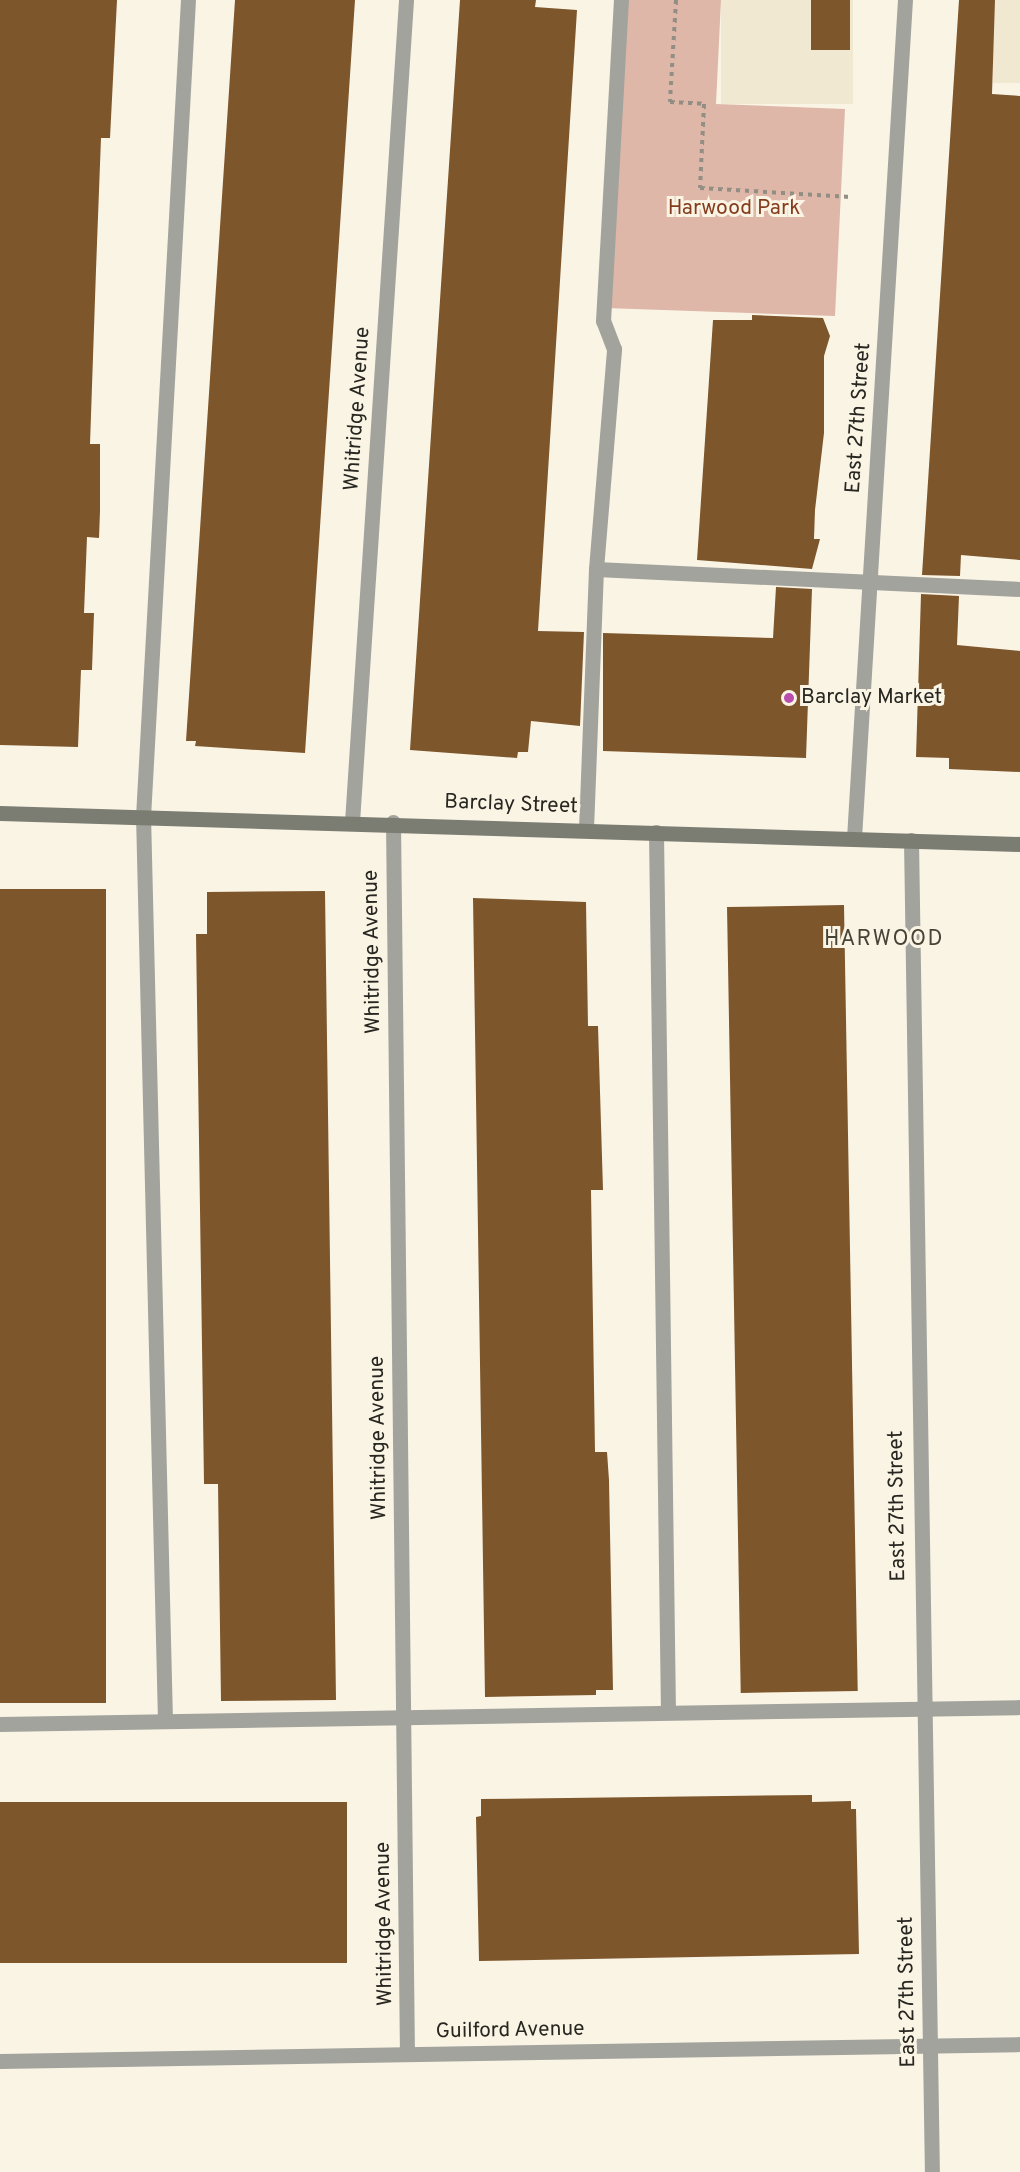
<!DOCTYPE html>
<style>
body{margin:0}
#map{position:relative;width:1020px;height:2172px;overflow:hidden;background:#faf4e5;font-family:Overpass,sans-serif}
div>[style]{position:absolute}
.built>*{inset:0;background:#f1e8d2;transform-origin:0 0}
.green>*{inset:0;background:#deb7a8}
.building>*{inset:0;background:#7e562c;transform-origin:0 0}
.path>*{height:4px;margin-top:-2px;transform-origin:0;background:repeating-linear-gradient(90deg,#928e83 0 4.5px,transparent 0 9px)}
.lane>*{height:15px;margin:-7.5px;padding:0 7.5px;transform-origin:7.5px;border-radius:7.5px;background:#a2a39c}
.street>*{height:15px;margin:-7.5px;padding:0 7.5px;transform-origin:7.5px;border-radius:7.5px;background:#a2a39c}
.secondary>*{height:15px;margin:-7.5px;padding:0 7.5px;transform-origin:7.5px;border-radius:7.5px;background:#7b7c72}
.dots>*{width:16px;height:16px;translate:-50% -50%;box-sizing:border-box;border:3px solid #faf4e5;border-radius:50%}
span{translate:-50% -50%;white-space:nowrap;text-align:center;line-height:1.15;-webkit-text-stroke:6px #faf4e5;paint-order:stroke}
.park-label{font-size:21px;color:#853c1e}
.street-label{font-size:21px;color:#282620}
.poi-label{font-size:21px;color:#282620}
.left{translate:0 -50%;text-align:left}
.neighbourhood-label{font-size:22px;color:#484337;letter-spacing:1.5px}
</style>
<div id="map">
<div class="built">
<i style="left:721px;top:0;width:132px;height:104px"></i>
<i style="left:993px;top:0;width:27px;height:83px"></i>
</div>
<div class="green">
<i style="clip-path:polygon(621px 0,721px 0,716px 104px,845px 109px,835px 316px,605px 308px)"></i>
</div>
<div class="building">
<i style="clip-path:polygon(0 0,117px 0,110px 138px,101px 138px,96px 270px,90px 444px,100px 444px,100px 511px,99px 538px,87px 537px,84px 613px,94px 613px,92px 670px,81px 670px,78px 747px,0 745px)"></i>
<i style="clip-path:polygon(235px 0,355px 0,305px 753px,195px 746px,196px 741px,186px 741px)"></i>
<i style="clip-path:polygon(460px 0,536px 0,535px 7px,577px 10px,538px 631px,584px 632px,580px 726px,531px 721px,528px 752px,518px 752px,517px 758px,410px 750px)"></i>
<i style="left:811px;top:0;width:39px;height:50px"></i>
<i style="clip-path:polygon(959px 0,995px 0,992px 94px,1020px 96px,1020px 560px,961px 555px,960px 576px,922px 575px)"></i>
<i style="clip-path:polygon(752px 315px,823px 318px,830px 336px,824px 356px,824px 433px,815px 510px,814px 539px,820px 539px,812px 569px,697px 560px,713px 320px,752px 320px)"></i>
<i style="clip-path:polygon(776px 587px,812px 589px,806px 758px,603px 751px,603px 633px,773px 638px)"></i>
<i style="clip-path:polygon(921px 594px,959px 596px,957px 645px,1020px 651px,1020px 772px,949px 769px,949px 758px,916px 757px)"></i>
<i style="left:0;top:889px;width:106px;height:814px"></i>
<i style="clip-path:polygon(325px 891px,336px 1700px,221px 1701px,218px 1484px,204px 1484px,196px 934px,207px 934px,207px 892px)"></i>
<i style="clip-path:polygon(473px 898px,586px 902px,588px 1026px,598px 1026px,603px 1190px,591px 1190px,595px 1452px,607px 1452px,609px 1480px,613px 1690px,596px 1690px,596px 1695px,485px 1697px)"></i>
<i style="left:844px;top:905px;width:786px;height:117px;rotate:89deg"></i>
<i style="clip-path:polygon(812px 1795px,812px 1802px,851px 1801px,851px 1809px,856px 1809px,859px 1954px,479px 1961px,476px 1817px,481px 1816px,481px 1799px)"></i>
<i style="left:347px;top:1802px;width:161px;height:347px;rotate:90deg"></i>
</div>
<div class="path">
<i style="left:676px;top:0;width:102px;rotate:93.4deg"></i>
<i style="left:670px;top:102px;width:34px;rotate:3deg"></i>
<i style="left:704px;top:104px;width:84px;rotate:92.7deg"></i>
<i style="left:700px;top:188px;width:151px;rotate:3.4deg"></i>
</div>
<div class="lane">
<i style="left:596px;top:569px;width:424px;rotate:2.7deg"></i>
<i style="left:586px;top:829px;width:260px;rotate:-87.8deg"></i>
<i style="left:596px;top:569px;width:221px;rotate:-85.3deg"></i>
<i style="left:614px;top:349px;width:30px;rotate:-111deg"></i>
<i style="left:603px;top:321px;width:322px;rotate:-86.8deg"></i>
<i style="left:656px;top:832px;width:880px;rotate:89.22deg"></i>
<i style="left:165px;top:1721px;width:904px;rotate:-91.39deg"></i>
<i style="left:143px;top:817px;width:818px;rotate:-86.85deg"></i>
<i style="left:0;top:1724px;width:1020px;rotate:-0.95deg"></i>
</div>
<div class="street">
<i style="left:352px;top:822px;width:824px;rotate:-86.24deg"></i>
<i style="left:393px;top:822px;width:1231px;rotate:89.35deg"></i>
<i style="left:854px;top:838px;width:840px;rotate:-86.52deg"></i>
<i style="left:911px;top:840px;width:1332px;rotate:89.1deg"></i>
<i style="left:0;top:2061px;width:1020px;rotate:-0.95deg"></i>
</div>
<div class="secondary">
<i style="left:0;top:813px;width:1020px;rotate:1.74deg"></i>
</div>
<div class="dots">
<i style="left:789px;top:698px;background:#ba4eaf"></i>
</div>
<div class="park-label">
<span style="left:734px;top:209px">Harwood Park</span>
</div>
<div class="street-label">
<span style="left:358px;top:409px;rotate:-86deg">Whitridge Avenue</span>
<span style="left:859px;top:418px;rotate:-86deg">East 27th Street</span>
<span style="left:511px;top:805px;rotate:2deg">Barclay Street</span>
<span style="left:373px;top:952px;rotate:-91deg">Whitridge Avenue</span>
<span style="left:379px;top:1438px;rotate:-91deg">Whitridge Avenue</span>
<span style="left:898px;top:1506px;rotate:-91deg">East 27th Street</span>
<span style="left:385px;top:1924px;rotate:-91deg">Whitridge Avenue</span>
<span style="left:908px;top:1992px;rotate:-91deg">East 27th Street</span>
<span style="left:510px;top:2031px;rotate:-1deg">Guilford Avenue</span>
</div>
<div class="poi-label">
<span class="left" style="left:801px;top:698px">Barclay Market</span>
</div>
<div class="neighbourhood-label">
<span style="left:884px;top:940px">HARWOOD</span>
</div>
</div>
